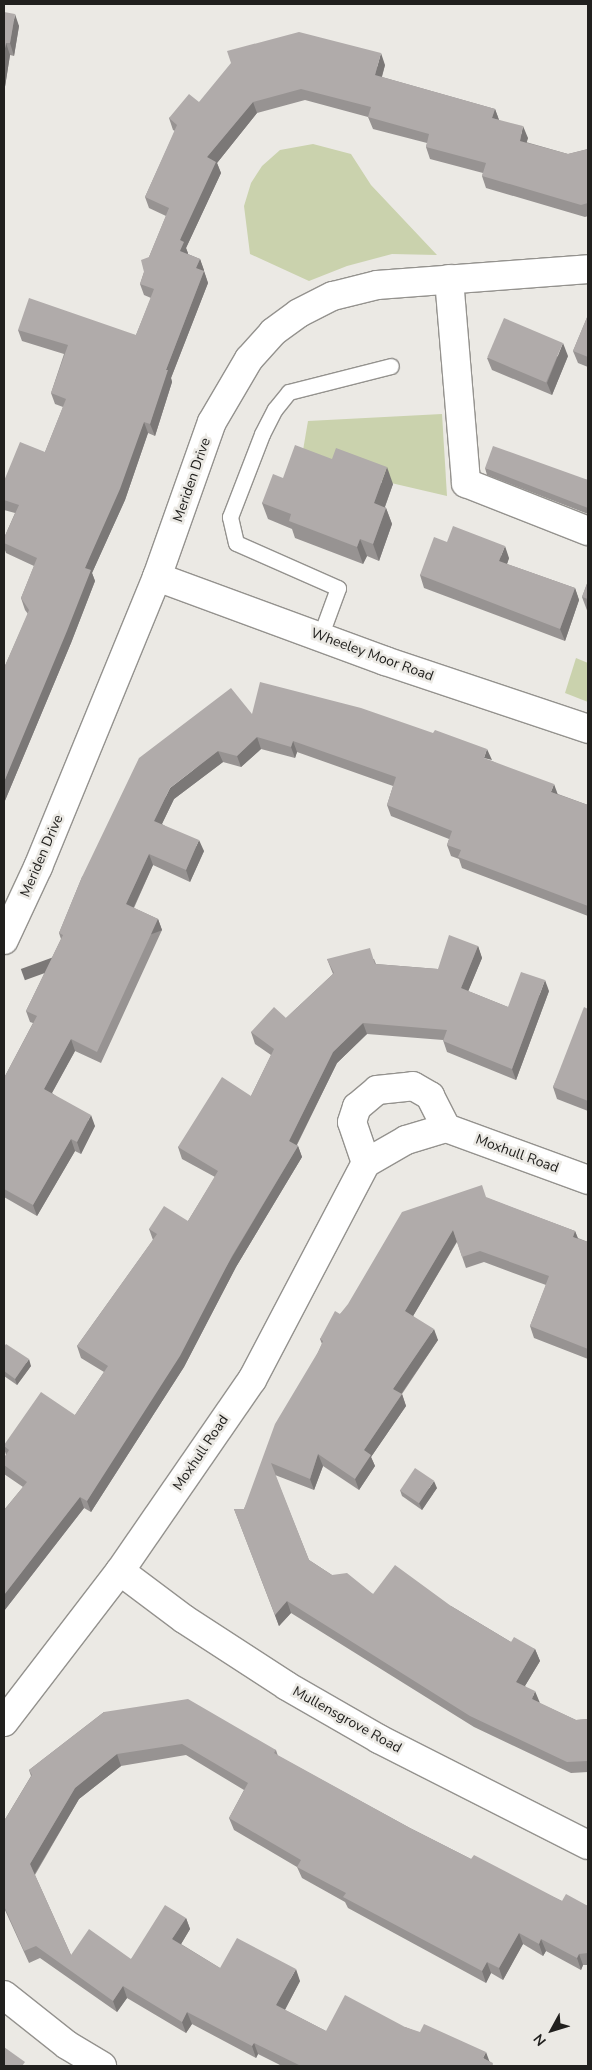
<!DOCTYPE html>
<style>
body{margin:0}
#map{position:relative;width:592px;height:2070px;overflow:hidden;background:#ebe9e4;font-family:"Nunito Sans",sans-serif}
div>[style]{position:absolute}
.green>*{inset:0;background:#cad2ad}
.roads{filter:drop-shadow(1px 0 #94928e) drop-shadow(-1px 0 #94928e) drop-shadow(0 1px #94928e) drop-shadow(0 -1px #94928e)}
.service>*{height:15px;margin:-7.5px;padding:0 7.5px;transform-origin:7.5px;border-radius:7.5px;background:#fff}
.minor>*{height:28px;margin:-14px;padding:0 14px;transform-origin:14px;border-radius:14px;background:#fff}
.wall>*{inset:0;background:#979392}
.shaded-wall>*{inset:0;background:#7b7877;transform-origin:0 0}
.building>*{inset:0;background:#b0abaa;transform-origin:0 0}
span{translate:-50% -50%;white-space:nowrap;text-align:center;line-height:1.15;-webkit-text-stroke:5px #ebe9e4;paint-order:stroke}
.street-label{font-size:14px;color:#21201e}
.frame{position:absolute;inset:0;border:5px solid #21201e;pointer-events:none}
.north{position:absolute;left:527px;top:2005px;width:50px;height:50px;-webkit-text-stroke:4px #ebe9e4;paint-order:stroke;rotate:231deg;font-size:14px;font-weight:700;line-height:20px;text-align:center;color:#21201e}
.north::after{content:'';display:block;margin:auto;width:18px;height:22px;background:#21201e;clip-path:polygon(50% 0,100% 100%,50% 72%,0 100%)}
</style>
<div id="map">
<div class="green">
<i style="clip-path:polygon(313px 144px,351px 154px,371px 185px,437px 255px,392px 254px,347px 266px,309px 281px,250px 254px,244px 206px,251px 183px,262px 166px,280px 150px)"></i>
<i style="clip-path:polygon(442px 414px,447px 496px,301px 462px,308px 421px)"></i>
<i style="clip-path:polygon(576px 658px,588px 663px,588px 702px,565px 693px)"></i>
</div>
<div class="roads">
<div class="service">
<i style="left:320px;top:637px;width:52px;rotate:-69.8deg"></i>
<i style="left:338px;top:588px;width:111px;rotate:-156.2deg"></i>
<i style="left:236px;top:543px;width:27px;rotate:-103deg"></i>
<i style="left:230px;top:517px;width:89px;rotate:-68.9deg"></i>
<i style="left:262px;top:434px;width:28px;rotate:-63deg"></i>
<i style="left:275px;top:409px;width:22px;rotate:-51deg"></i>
<i style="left:289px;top:392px;width:105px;rotate:-14.3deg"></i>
</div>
<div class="minor">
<i style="left:449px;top:279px;width:205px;rotate:85.2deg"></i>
<i style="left:466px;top:483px;width:131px;rotate:21.5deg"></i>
<i style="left:157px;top:577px;width:243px;rotate:20.2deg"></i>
<i style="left:385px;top:661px;width:214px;rotate:18.5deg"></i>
<i style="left:4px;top:940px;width:81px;rotate:-65deg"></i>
<i style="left:38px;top:867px;width:313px;rotate:-67.7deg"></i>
<i style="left:157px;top:577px;width:164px;rotate:-70.5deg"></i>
<i style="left:212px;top:422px;width:73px;rotate:-59.6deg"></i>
<i style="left:249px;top:359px;width:36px;rotate:-48deg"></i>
<i style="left:273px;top:332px;width:32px;rotate:-36deg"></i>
<i style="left:299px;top:313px;width:38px;rotate:-27deg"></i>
<i style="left:333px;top:296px;width:45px;rotate:-14deg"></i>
<i style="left:377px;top:285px;width:212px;rotate:-4.3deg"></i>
<i style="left:366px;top:1163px;width:43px;rotate:-108.9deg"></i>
<i style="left:352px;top:1122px;width:16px;rotate:-72deg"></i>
<i style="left:357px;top:1107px;width:26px;rotate:-40deg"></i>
<i style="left:377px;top:1090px;width:36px;rotate:-6deg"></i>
<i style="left:413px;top:1086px;width:20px;rotate:30deg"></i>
<i style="left:430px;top:1096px;width:36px;rotate:63deg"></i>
<i style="left:120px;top:1571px;width:80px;rotate:36.9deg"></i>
<i style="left:184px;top:1619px;width:123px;rotate:33deg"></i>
<i style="left:287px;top:1686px;width:106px;rotate:29.9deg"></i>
<i style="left:379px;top:1739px;width:234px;rotate:26.9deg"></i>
<i style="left:4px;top:1722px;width:190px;rotate:-52.5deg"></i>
<i style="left:120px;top:1571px;width:232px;rotate:-55.4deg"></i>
<i style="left:252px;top:1380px;width:245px;rotate:-62.3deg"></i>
<i style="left:366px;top:1163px;width:46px;rotate:-29.9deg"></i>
<i style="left:406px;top:1140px;width:42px;rotate:-16.7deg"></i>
<i style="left:446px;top:1128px;width:151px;rotate:20.1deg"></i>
<i style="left:4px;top:1995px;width:80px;rotate:38.4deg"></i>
<i style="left:67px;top:2045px;width:41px;rotate:31deg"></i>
</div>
</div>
<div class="wall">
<i style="clip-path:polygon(4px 12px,19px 26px,14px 56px,10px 55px,4px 93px)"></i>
<i style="clip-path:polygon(385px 65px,382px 77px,495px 109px,499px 120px,528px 138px,526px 142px,568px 154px,588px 149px,588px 216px,585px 217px,486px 188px,482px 176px,483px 173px,430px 159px,426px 147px,427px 143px,373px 129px,368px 117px,305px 100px,257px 113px,217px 163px,221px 173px,186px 248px,188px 254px,200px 259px,208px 283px,171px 378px,172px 382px,155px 436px,148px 433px,125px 500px,92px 573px,95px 581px,71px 643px,4px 803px,4px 668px,28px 614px,25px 610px,21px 598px,34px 566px,6px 553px,4px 547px,4px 538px,15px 513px,4px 510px,4px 481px,45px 452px,63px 407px,55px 404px,51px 393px,64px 354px,22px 341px,18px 330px,136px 335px,151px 298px,144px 295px,140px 284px,149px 257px,166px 216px,149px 208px,145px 197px,175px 131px,173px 130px,169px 118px,199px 102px)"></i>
<i style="clip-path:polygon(588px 315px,588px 367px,578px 363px,573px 351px)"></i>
<i style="clip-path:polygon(568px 356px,552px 395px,492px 370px,487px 358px)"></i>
<i style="clip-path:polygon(485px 468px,588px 480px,588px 514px,487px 475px)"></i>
<i style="clip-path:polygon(283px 478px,393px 484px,385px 507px,386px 508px,392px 524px,379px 561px,367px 556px,363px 564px,295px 538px,292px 529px,268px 519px,262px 503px)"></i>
<i style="clip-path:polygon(447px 542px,509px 558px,507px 564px,575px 588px,579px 600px,565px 641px,424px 588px,420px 575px)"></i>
<i style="clip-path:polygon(588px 581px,588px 613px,582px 597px)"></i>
<i style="clip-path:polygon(252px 714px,492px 761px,558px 794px,588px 805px,588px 916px,462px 868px,459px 859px,451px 856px,447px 845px,449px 839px,391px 816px,387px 805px,393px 786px,297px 752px,295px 758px,261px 749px,241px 767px,223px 762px,174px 799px,162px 824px,204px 851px,190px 882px,153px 865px,134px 908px,158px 919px,162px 930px,101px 1063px,75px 1051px,52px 1093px,95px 1126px,81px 1154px,75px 1151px,37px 1216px,4px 1197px,4px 1078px,33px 1023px,30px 1022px,26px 1011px,61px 939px,59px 933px,82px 877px)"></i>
<i style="clip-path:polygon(478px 946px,482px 958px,468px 991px,508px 1007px,549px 991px,516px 1080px,447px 1052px,443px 1040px,367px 1034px,337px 1063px,297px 1145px,298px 1146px,302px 1157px,236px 1267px,184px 1367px,91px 1512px,84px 1508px,4px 1611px,4px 1510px,23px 1487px,4px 1474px,4px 1458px,6px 1455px,4px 1448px,4px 1445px,75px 1415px,104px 1372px,81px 1358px,77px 1346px,153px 1240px,149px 1229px,188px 1221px,215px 1177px,182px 1159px,178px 1147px,251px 1096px,271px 1055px,255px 1044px,251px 1032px,286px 1018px,333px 974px,327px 959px,374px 959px,376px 964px,438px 969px)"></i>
<i style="clip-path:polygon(588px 1009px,588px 1111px,557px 1099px,553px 1087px)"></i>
<i style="clip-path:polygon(487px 1198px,575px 1231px,578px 1238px,588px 1242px,588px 1359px,534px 1338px,530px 1326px,546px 1285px,484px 1262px,466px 1268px,457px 1242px,413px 1316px,438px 1340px,402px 1394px,406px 1406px,371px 1457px,375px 1466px,359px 1490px,323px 1466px,314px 1490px,275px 1475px,309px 1560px,332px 1575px,373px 1594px,451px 1606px,511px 1642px,535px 1649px,540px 1661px,525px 1686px,539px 1703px,576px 1720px,588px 1719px,588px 1772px,571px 1773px,474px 1727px,291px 1613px,279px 1626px,234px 1509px,244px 1509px,322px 1344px,320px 1339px,340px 1314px)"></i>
<i style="clip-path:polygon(4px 1347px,31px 1366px,17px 1385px,4px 1376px)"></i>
<i style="clip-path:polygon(437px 1488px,422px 1510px,402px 1496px,400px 1490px)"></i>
<i style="clip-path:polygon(104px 1712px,276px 1750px,278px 1756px,410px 1828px,471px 1859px,562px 1901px,588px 1906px,588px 1965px,583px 1965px,581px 1970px,546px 1951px,543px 1956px,523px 1944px,503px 1980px,491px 1973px,486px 1983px,348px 1908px,345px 1902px,302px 1878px,297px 1867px,234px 1830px,229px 1818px,244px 1790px,186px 1755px,121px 1766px,79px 1799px,35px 1875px,71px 1955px,131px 1959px,186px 1918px,190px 1929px,181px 1944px,220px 1968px,300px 1981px,285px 2010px,326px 2031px,405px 2027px,489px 2061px,494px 2066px,282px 2066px,258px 2054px,256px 2058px,192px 2024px,186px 2033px,127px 1998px,117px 2012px,40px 1958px,29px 1963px,4px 1908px,4px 1821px,31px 1776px,29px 1770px)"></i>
</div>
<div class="shaded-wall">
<i style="clip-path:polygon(15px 14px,19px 26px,14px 56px,10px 43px)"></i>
<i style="clip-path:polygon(6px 43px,10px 55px,4px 93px,4px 54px)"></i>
<i style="clip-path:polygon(381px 53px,385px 65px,379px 86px,375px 75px)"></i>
<i style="clip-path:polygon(253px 102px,257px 113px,217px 163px,221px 173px,186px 248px,188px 253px,184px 263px,180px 251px,180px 240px,207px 157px)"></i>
<i style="clip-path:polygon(495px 109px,499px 120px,492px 118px)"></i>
<i style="clip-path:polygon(523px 126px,528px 138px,524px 152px,520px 141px)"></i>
<i style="clip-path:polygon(200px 259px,204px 270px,200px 280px,196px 268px)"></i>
<i style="clip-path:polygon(204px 271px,208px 283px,171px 378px,172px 382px,155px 436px,150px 424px,166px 370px)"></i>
<i style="clip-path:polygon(563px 343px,568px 356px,552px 395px,547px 383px)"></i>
<i style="clip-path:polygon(144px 422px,148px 433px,125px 500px,92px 573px,95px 581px,71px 643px,4px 803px,4px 782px,85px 568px)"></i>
<i style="clip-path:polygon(387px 467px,393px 484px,380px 520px,374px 503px)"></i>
<i style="clip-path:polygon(386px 508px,392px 524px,379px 561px,373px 544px)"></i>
<i style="clip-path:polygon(360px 539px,367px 556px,363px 564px,357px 547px)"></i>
<i style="clip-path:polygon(505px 546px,509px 558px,504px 573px,499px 561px)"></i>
<i style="clip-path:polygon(575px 588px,579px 600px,565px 641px,560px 629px)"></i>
<i style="clip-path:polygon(257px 737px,261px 749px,241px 767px,237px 756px)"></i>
<i style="clip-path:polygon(293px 741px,297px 752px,295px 758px,291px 747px)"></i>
<i style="clip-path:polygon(487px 749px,492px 760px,484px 758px)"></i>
<i style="clip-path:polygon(218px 751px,223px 762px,174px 799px,158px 832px,154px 821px,170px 788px)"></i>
<i style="clip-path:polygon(554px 784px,558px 795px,551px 792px)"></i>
<i style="clip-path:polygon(199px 840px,204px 851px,190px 882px,186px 870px)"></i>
<i style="clip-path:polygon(149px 854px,153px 865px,130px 915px,126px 904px)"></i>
<i style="left:158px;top:919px;width:12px;height:146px;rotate:70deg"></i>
<i style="clip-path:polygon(478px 946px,482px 958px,465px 999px,461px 988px)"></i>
<i style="clip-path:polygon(545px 980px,549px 991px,516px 1080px,512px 1069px)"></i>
<i style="clip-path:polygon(363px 1023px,367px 1034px,337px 1063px,293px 1152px,289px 1141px,333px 1052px)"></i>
<i style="clip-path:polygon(71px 1039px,75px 1051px,48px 1100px,44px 1089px)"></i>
<i style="clip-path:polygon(91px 1115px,95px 1126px,81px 1154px,77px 1142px)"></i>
<i style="clip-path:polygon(71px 1139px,75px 1151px,37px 1216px,33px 1205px)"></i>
<i style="clip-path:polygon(298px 1146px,302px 1157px,236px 1267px,184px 1367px,91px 1512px,87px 1501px)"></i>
<i style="clip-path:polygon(453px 1230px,457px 1241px,409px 1323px,405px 1311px)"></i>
<i style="clip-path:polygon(575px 1231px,579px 1242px,573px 1237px)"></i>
<i style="clip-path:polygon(434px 1329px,438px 1340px,397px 1400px,393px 1389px)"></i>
<i style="clip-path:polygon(29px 1359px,31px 1366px,17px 1385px,15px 1379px)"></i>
<i style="clip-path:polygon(402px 1394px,406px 1406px,371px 1457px,375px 1466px,359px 1490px,355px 1479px,364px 1450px)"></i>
<i style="clip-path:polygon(318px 1454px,323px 1466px,314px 1490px,310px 1479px)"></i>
<i style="clip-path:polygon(434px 1481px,437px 1488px,422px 1510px,419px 1503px)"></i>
<i style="clip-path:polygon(80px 1497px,84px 1508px,4px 1611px,4px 1595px)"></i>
<i style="clip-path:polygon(287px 1601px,291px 1613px,279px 1626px,275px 1615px)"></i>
<i style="clip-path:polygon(535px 1649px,540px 1661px,520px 1694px,516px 1682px)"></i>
<i style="clip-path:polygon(535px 1691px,540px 1703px,532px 1699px)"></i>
<i style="clip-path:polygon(117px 1754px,121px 1766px,79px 1799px,34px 1875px,30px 1864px,75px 1788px)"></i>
<i style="clip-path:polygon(186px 1918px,190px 1929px,177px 1951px,172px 1939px)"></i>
<i style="clip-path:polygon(519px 1933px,523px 1944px,503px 1980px,499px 1968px)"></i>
<i style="clip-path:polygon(541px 1939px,546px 1951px,543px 1956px,539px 1944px)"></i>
<i style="clip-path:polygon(579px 1954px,583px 1965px,581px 1970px,577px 1958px)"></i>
<i style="clip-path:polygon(487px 1962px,491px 1973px,486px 1983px,482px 1971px)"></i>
<i style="clip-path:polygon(296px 1969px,300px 1981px,281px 2017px,276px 2005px)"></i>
<i style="clip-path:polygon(123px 1986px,127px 1998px,117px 2012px,113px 2001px)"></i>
<i style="clip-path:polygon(187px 2012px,192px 2024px,186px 2033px,182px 2022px)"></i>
<i style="clip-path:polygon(254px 2043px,258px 2054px,256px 2058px,252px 2046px)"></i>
<i style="clip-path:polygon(486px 2052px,490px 2063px,483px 2058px)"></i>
</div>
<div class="building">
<i style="clip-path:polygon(4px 12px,15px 14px,10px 43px,6px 43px,4px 54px)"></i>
<i style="clip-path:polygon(299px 32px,381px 53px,375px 75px,495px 109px,492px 118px,523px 126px,520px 141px,568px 154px,588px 149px,588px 203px,581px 205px,482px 176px,486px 163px,426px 147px,429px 134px,368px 117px,371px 107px,301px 89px,253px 102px,207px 157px,216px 162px,180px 240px,184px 242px,180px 251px,200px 259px,196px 268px,204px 271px,166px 370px,168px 370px,150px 424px,144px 422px,120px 489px,85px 568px,91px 570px,67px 631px,4px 782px,4px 668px,29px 610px,21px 598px,37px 558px,4px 543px,4px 538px,19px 505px,4px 500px,4px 481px,20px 442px,45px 452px,66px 399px,51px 393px,68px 345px,18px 330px,29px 298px,136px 335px,154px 289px,140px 284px,144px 272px,141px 260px,149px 257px,169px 208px,145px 197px,177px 125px,169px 118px,189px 94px,199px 102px,231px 63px,227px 51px)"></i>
<i style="clip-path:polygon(588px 315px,588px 357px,573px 351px)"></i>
<i style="left:504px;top:318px;width:64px;height:43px;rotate:23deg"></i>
<i style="clip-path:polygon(295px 445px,332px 459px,336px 448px,387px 467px,374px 503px,386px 508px,373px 544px,360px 539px,357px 547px,289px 521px,291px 514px,262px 503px,273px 474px,283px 478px)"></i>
<i style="clip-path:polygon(493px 446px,588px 480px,588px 508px,485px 468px)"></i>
<i style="clip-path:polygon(453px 526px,505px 546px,499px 561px,575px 588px,560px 629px,420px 575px,434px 537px,447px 542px)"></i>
<i style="clip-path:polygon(588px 581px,588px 599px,582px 597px)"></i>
<i style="clip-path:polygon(260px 682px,361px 708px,433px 733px,435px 730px,487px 749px,484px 758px,554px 784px,551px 792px,588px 805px,588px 906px,458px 857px,461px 850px,447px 845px,452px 831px,387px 805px,396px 777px,293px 741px,291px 747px,257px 737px,237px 756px,218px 751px,170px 788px,154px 821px,199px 840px,186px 870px,149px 854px,126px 904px,158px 919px,97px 1052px,71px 1039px,44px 1089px,91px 1115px,77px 1142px,71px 1139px,33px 1205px,4px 1189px,4px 1078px,37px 1016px,26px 1011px,63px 935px,59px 933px,82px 877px,139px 758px,231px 688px,252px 714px)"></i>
<i style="clip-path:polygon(449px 935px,478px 946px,461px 988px,508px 1007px,521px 972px,545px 980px,512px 1069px,443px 1041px,447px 1030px,363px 1023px,333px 1052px,289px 1141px,298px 1146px,232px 1256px,180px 1356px,87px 1501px,80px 1497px,4px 1595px,4px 1510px,27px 1482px,4px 1465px,4px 1458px,9px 1450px,4px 1446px,4px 1445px,41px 1392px,75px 1415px,108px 1366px,77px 1346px,157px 1234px,149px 1229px,164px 1206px,188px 1221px,218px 1171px,178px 1147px,222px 1077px,251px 1096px,274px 1049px,251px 1032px,274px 1007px,286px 1018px,334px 973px,327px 959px,370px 948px,375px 964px,438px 969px)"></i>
<i style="clip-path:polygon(584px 1007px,588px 1009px,588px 1101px,553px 1087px)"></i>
<i style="clip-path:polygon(482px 1185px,486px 1197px,575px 1231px,573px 1237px,588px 1242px,588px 1349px,530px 1326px,549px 1276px,480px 1251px,462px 1257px,453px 1230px,405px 1311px,434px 1329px,393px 1389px,402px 1394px,364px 1450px,371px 1455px,355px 1479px,318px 1454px,310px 1479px,271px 1463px,309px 1560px,332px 1575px,347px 1573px,373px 1594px,395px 1565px,451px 1606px,511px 1642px,514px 1637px,535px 1649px,516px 1682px,535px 1691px,532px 1699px,576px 1720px,588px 1719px,588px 1761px,567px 1762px,470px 1716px,287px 1601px,275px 1615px,234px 1509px,244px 1509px,275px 1424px,318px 1352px,323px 1341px,320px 1339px,335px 1311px,340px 1314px,348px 1304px,402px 1212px)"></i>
<i style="clip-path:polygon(6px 1344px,29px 1359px,15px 1379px,4px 1371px,4px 1347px)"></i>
<i style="left:415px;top:1468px;width:23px;height:27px;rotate:34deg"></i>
<i style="clip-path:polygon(188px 1699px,276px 1750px,274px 1753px,410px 1828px,471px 1859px,474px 1855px,562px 1901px,566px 1894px,588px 1906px,588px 1953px,579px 1954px,577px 1958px,541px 1939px,539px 1944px,519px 1933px,499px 1968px,487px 1962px,482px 1971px,343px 1897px,346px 1893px,297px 1867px,301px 1860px,229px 1818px,248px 1783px,182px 1744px,117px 1754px,75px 1788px,30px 1864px,71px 1955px,89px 1929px,131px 1959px,165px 1905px,186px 1918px,172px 1939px,220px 1968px,237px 1938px,296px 1969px,276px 2005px,326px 2031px,345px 1995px,405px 2027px,420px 2032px,424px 2024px,486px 2052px,483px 2058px,493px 2063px,492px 2066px,301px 2066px,254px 2043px,252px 2046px,187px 2012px,182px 2022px,123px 1986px,113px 2001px,36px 1946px,24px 1951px,4px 1906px,4px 1821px,32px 1775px,29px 1770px,104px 1712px)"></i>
<i style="clip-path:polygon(4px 2047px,25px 2062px,22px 2066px,4px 2066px)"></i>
</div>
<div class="street-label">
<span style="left:192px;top:480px;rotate:-71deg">Meriden Drive</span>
<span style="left:372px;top:655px;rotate:20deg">Wheeley Moor Road</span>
<span style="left:42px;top:856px;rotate:-67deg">Meriden Drive</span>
<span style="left:517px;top:1154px;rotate:20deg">Moxhull Road</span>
<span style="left:201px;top:1453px;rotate:-56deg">Moxhull Road</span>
<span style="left:347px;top:1720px;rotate:29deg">Mullensgrove Road</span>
</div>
<div class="frame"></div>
<div class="north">N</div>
</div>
